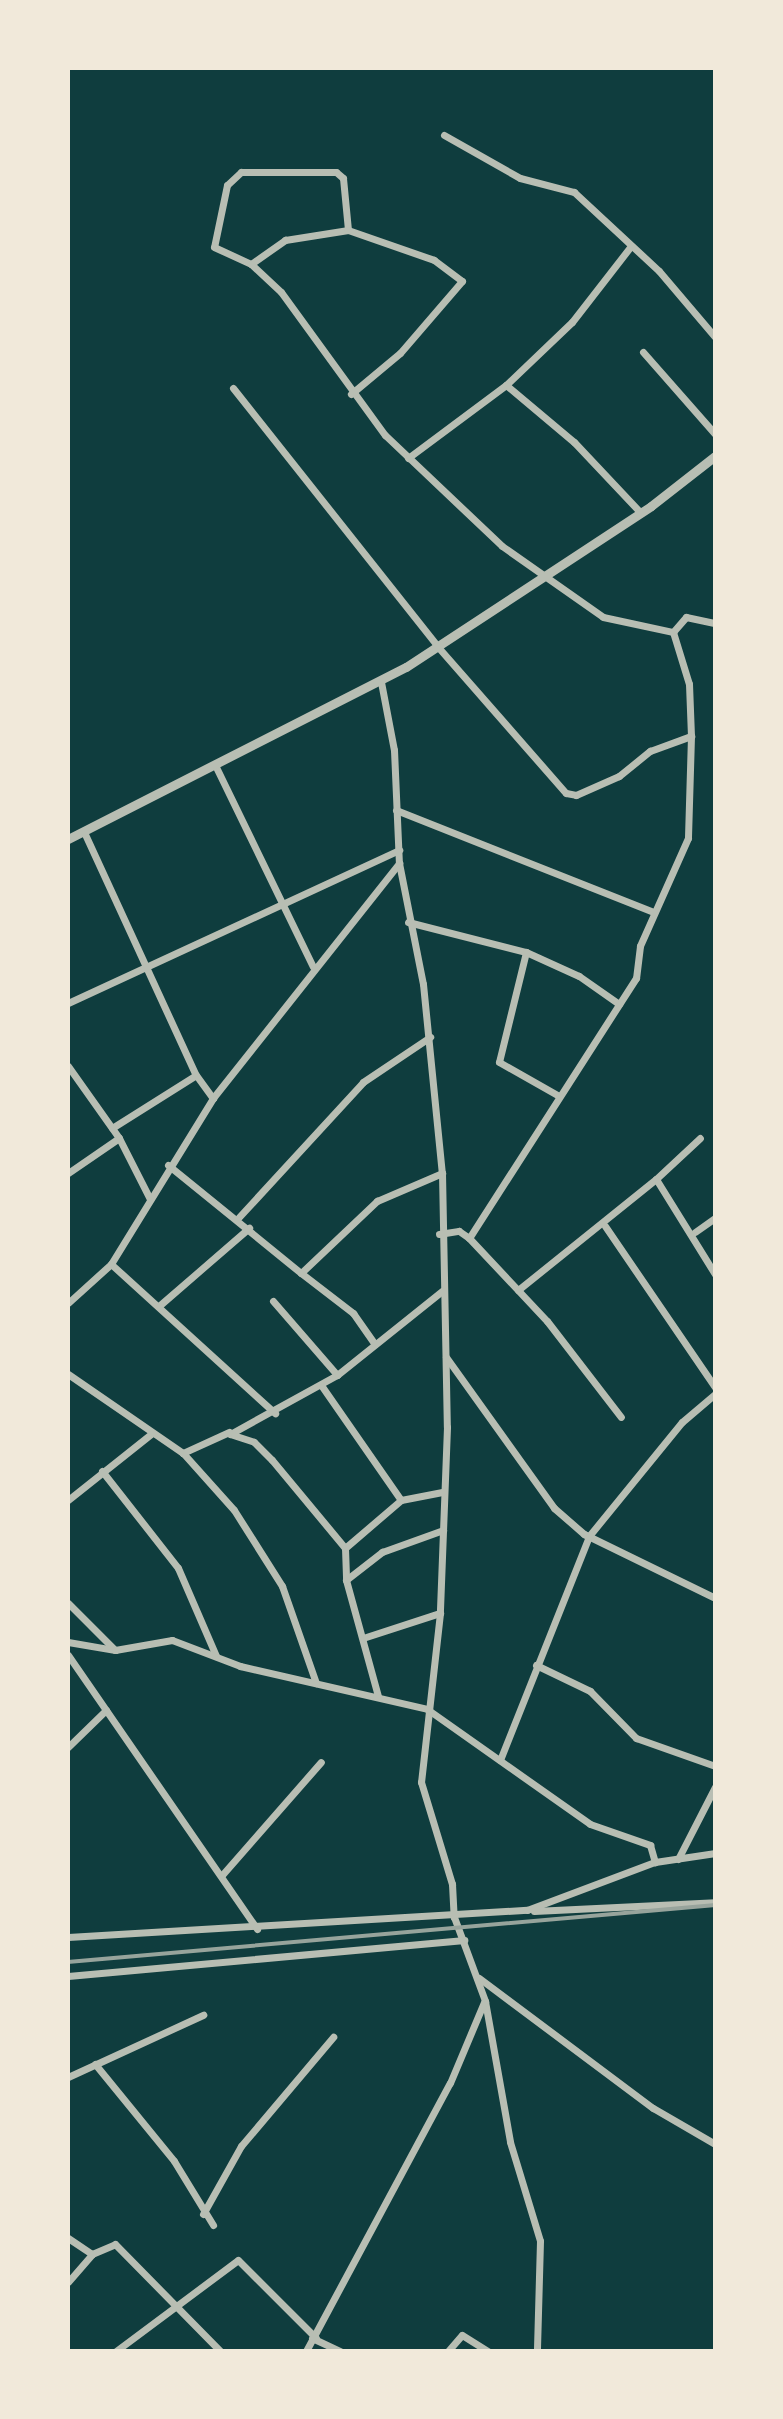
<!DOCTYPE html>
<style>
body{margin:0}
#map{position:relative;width:783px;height:2419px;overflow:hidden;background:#0f3d3e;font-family:Quicksand,sans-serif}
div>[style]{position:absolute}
.minor>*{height:7px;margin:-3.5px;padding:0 3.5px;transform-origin:3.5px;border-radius:3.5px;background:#b8beb3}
.tertiary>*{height:9px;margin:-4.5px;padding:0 4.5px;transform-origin:4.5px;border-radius:4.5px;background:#b8beb3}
.rail>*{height:3.5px;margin:-1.75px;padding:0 1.75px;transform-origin:1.75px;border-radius:1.75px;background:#97a49c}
span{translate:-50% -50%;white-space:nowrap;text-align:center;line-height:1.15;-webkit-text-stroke:6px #f1e9da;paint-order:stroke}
.frame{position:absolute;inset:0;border:70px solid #f1e9da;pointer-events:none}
</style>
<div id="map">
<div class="minor">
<i style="left:444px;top:135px;width:87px;rotate:29.5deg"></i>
<i style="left:520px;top:178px;width:56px;rotate:14.5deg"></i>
<i style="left:574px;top:192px;width:116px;rotate:42.9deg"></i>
<i style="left:659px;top:271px;width:87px;rotate:49.7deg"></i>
<i style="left:348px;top:230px;width:91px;rotate:19.2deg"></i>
<i style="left:434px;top:260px;width:35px;rotate:37deg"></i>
<i style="left:462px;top:281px;width:95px;rotate:130.7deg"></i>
<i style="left:400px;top:353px;width:64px;rotate:140.1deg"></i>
<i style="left:251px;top:264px;width:42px;rotate:-35.2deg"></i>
<i style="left:285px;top:240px;width:64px;rotate:-9deg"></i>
<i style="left:348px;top:230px;width:52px;rotate:-95.5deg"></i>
<i style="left:343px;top:178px;width:9px;rotate:-139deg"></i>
<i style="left:336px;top:172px;width:95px;rotate:180deg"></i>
<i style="left:241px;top:172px;width:19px;rotate:137deg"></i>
<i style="left:227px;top:185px;width:63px;rotate:101.8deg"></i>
<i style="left:214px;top:247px;width:41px;rotate:24.7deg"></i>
<i style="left:251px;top:264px;width:41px;rotate:43deg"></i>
<i style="left:281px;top:292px;width:177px;rotate:54deg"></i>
<i style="left:385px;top:435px;width:161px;rotate:43.5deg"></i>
<i style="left:502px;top:546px;width:123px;rotate:35.1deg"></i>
<i style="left:603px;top:617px;width:72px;rotate:12.1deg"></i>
<i style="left:673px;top:632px;width:54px;rotate:72.9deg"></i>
<i style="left:689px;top:684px;width:52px;rotate:87.8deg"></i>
<i style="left:643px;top:352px;width:109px;rotate:48.7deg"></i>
<i style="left:506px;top:385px;width:91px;rotate:-43.7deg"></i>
<i style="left:572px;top:322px;width:96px;rotate:-52.2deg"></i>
<i style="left:233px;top:388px;width:330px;rotate:51.6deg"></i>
<i style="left:438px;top:647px;width:194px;rotate:48.8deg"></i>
<i style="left:566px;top:793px;width:10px;rotate:11deg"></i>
<i style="left:576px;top:795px;width:47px;rotate:-23.8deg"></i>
<i style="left:619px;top:776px;width:40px;rotate:-39deg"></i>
<i style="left:650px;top:751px;width:44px;rotate:-20.1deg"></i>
<i style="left:691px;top:736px;width:102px;rotate:91.7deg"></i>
<i style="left:688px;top:838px;width:118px;rotate:114deg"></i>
<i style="left:640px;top:946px;width:32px;rotate:97deg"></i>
<i style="left:636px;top:978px;width:309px;rotate:122.7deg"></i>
<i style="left:408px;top:458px;width:122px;rotate:-36.7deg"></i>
<i style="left:506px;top:385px;width:89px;rotate:40deg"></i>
<i style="left:574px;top:442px;width:98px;rotate:46.7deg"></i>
<i style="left:673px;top:632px;width:20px;rotate:-49deg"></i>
<i style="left:686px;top:617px;width:30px;rotate:12deg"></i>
<i style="left:381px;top:682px;width:69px;rotate:79.2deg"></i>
<i style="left:394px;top:750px;width:113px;rotate:87.5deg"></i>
<i style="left:399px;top:863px;width:123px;rotate:78.8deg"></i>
<i style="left:423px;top:984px;width:190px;rotate:84.3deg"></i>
<i style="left:442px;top:1173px;width:254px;rotate:88.9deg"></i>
<i style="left:447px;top:1427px;width:186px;rotate:92.2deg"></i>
<i style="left:440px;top:1613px;width:170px;rotate:96.4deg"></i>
<i style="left:421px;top:1782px;width:107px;rotate:73.1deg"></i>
<i style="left:452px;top:1884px;width:33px;rotate:87deg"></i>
<i style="left:454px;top:1917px;width:90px;rotate:69.7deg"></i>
<i style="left:485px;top:2001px;width:143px;rotate:79.9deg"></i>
<i style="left:510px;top:2142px;width:103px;rotate:73.1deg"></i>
<i style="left:540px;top:2241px;width:110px;rotate:91.6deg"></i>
<i style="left:216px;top:767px;width:222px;rotate:64.1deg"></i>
<i style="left:396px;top:810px;width:277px;rotate:21.6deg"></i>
<i style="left:84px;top:832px;width:268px;rotate:65.3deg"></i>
<i style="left:196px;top:1075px;width:29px;rotate:54deg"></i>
<i style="left:408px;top:922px;width:122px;rotate:14.3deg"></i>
<i style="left:526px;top:952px;width:113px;rotate:103.8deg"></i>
<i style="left:499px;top:1062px;width:69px;rotate:29.5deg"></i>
<i style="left:526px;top:952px;width:58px;rotate:24.4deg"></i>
<i style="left:579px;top:976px;width:49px;rotate:35deg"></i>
<i style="left:68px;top:1003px;width:365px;rotate:-24.8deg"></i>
<i style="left:68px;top:1066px;width:88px;rotate:54.7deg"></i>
<i style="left:119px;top:1138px;width:62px;rotate:145.5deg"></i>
<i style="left:112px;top:1128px;width:99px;rotate:-32.2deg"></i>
<i style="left:119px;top:1138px;width:68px;rotate:63.1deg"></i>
<i style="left:168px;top:1165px;width:171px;rotate:39.1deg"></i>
<i style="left:301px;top:1273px;width:105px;rotate:-43.5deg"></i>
<i style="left:377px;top:1201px;width:71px;rotate:-23.3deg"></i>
<i style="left:656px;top:1179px;width:60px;rotate:-43deg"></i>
<i style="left:239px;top:1217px;width:183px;rotate:-47.4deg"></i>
<i style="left:363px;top:1082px;width:81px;rotate:-33.9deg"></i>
<i style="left:605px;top:1226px;width:195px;rotate:55.7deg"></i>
<i style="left:695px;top:1232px;width:24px;rotate:-35deg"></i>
<i style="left:439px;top:1234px;width:20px;rotate:-9deg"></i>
<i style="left:459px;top:1231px;width:12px;rotate:35deg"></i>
<i style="left:469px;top:1238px;width:114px;rotate:46.8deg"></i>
<i style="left:547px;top:1321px;width:121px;rotate:52.4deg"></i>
<i style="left:111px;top:1264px;width:222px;rotate:42.3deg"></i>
<i style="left:301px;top:1273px;width:66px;rotate:37.6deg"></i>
<i style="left:353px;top:1313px;width:38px;rotate:55deg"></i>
<i style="left:518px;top:1290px;width:177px;rotate:-38.8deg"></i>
<i style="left:656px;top:1179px;width:112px;rotate:58.2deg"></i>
<i style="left:442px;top:1291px;width:134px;rotate:141.3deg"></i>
<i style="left:337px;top:1375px;width:122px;rotate:151.1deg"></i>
<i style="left:230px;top:1434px;width:25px;rotate:18deg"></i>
<i style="left:254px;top:1442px;width:25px;rotate:45deg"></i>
<i style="left:272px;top:1460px;width:114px;rotate:50.3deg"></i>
<i style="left:345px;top:1548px;width:74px;rotate:-40.6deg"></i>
<i style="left:401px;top:1500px;width:42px;rotate:-11deg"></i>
<i style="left:273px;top:1301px;width:98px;rotate:49.1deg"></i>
<i style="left:68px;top:1303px;width:58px;rotate:-42.2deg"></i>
<i style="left:111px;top:1264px;width:195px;rotate:-58.4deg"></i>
<i style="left:213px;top:1098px;width:300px;rotate:-51.6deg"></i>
<i style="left:160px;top:1305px;width:118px;rotate:-40.9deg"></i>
<i style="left:446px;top:1357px;width:186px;rotate:54.4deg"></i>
<i style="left:554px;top:1508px;width:40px;rotate:41deg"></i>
<i style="left:584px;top:1534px;width:146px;rotate:26deg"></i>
<i style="left:68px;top:1374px;width:140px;rotate:34.5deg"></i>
<i style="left:321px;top:1385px;width:140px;rotate:55.2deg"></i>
<i style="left:229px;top:1432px;width:51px;rotate:155.5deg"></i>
<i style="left:183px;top:1453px;width:76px;rotate:48.2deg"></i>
<i style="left:234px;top:1510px;width:90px;rotate:57.7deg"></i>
<i style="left:282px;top:1586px;width:103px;rotate:70.7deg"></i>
<i style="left:102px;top:1471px;width:123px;rotate:51.9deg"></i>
<i style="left:178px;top:1568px;width:96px;rotate:66.6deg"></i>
<i style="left:68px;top:1500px;width:106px;rotate:-38.5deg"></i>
<i style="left:345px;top:1548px;width:32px;rotate:88deg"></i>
<i style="left:346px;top:1580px;width:120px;rotate:74.6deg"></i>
<i style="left:346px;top:1580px;width:46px;rotate:-37.9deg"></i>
<i style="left:382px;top:1552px;width:65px;rotate:-19.8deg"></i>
<i style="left:68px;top:1603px;width:65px;rotate:45deg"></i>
<i style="left:366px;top:1637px;width:78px;rotate:-18deg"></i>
<i style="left:68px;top:1642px;width:48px;rotate:9.7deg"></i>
<i style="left:115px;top:1650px;width:58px;rotate:-10deg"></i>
<i style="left:172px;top:1640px;width:73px;rotate:20.9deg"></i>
<i style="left:240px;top:1666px;width:192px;rotate:12.9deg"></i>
<i style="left:427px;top:1709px;width:199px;rotate:35.2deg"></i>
<i style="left:590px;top:1824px;width:64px;rotate:19.3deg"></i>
<i style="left:650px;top:1845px;width:18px;rotate:74deg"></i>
<i style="left:68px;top:1655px;width:333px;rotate:55.4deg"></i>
<i style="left:536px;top:1665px;width:60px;rotate:25.7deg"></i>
<i style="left:590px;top:1691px;width:66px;rotate:45.6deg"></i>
<i style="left:636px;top:1738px;width:84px;rotate:19.5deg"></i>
<i style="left:68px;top:1747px;width:53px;rotate:-44.2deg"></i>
<i style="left:500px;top:1760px;width:241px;rotate:-68.3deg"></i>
<i style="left:589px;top:1536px;width:147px;rotate:-50.8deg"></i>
<i style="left:682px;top:1422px;width:43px;rotate:-40.3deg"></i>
<i style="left:678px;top:1859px;width:81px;rotate:-62.8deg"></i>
<i style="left:222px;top:1875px;width:150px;rotate:-48.8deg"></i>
<i style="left:534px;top:1911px;width:181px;rotate:-2.8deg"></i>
<i style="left:68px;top:1937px;width:460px;rotate:-3.4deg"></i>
<i style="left:527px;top:1910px;width:137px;rotate:-20.6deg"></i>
<i style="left:655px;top:1862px;width:61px;rotate:-8.5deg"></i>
<i style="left:68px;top:1976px;width:398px;rotate:-5.2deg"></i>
<i style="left:479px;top:1978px;width:217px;rotate:36.8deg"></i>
<i style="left:653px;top:2108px;width:72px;rotate:30.1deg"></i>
<i style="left:95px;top:2064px;width:125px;rotate:50.8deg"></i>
<i style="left:174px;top:2161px;width:75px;rotate:58.6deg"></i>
<i style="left:68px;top:2077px;width:149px;rotate:-24.7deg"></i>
<i style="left:203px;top:2214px;width:78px;rotate:-60.8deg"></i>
<i style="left:241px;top:2146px;width:143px;rotate:-49.8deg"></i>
<i style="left:68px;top:2238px;width:29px;rotate:34deg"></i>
<i style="left:92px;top:2254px;width:25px;rotate:-23deg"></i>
<i style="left:115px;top:2244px;width:150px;rotate:45.5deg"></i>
<i style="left:68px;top:2282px;width:37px;rotate:-49deg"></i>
<i style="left:312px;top:2338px;width:31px;rotate:25deg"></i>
<i style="left:116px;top:2351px;width:152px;rotate:-36.7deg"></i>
<i style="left:238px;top:2260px;width:110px;rotate:45deg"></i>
<i style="left:306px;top:2351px;width:304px;rotate:-61.8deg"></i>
<i style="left:450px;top:2083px;width:88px;rotate:-67.2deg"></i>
<i style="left:448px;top:2351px;width:21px;rotate:-49deg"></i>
<i style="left:462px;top:2335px;width:31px;rotate:32deg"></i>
</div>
<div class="tertiary">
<i style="left:68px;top:839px;width:379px;rotate:-27deg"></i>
<i style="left:406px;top:667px;width:293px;rotate:-33.3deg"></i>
<i style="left:651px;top:506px;width:81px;rotate:-38deg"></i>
</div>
<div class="rail">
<i style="left:68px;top:1962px;width:650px;rotate:-5.03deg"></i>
</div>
<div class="frame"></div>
</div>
